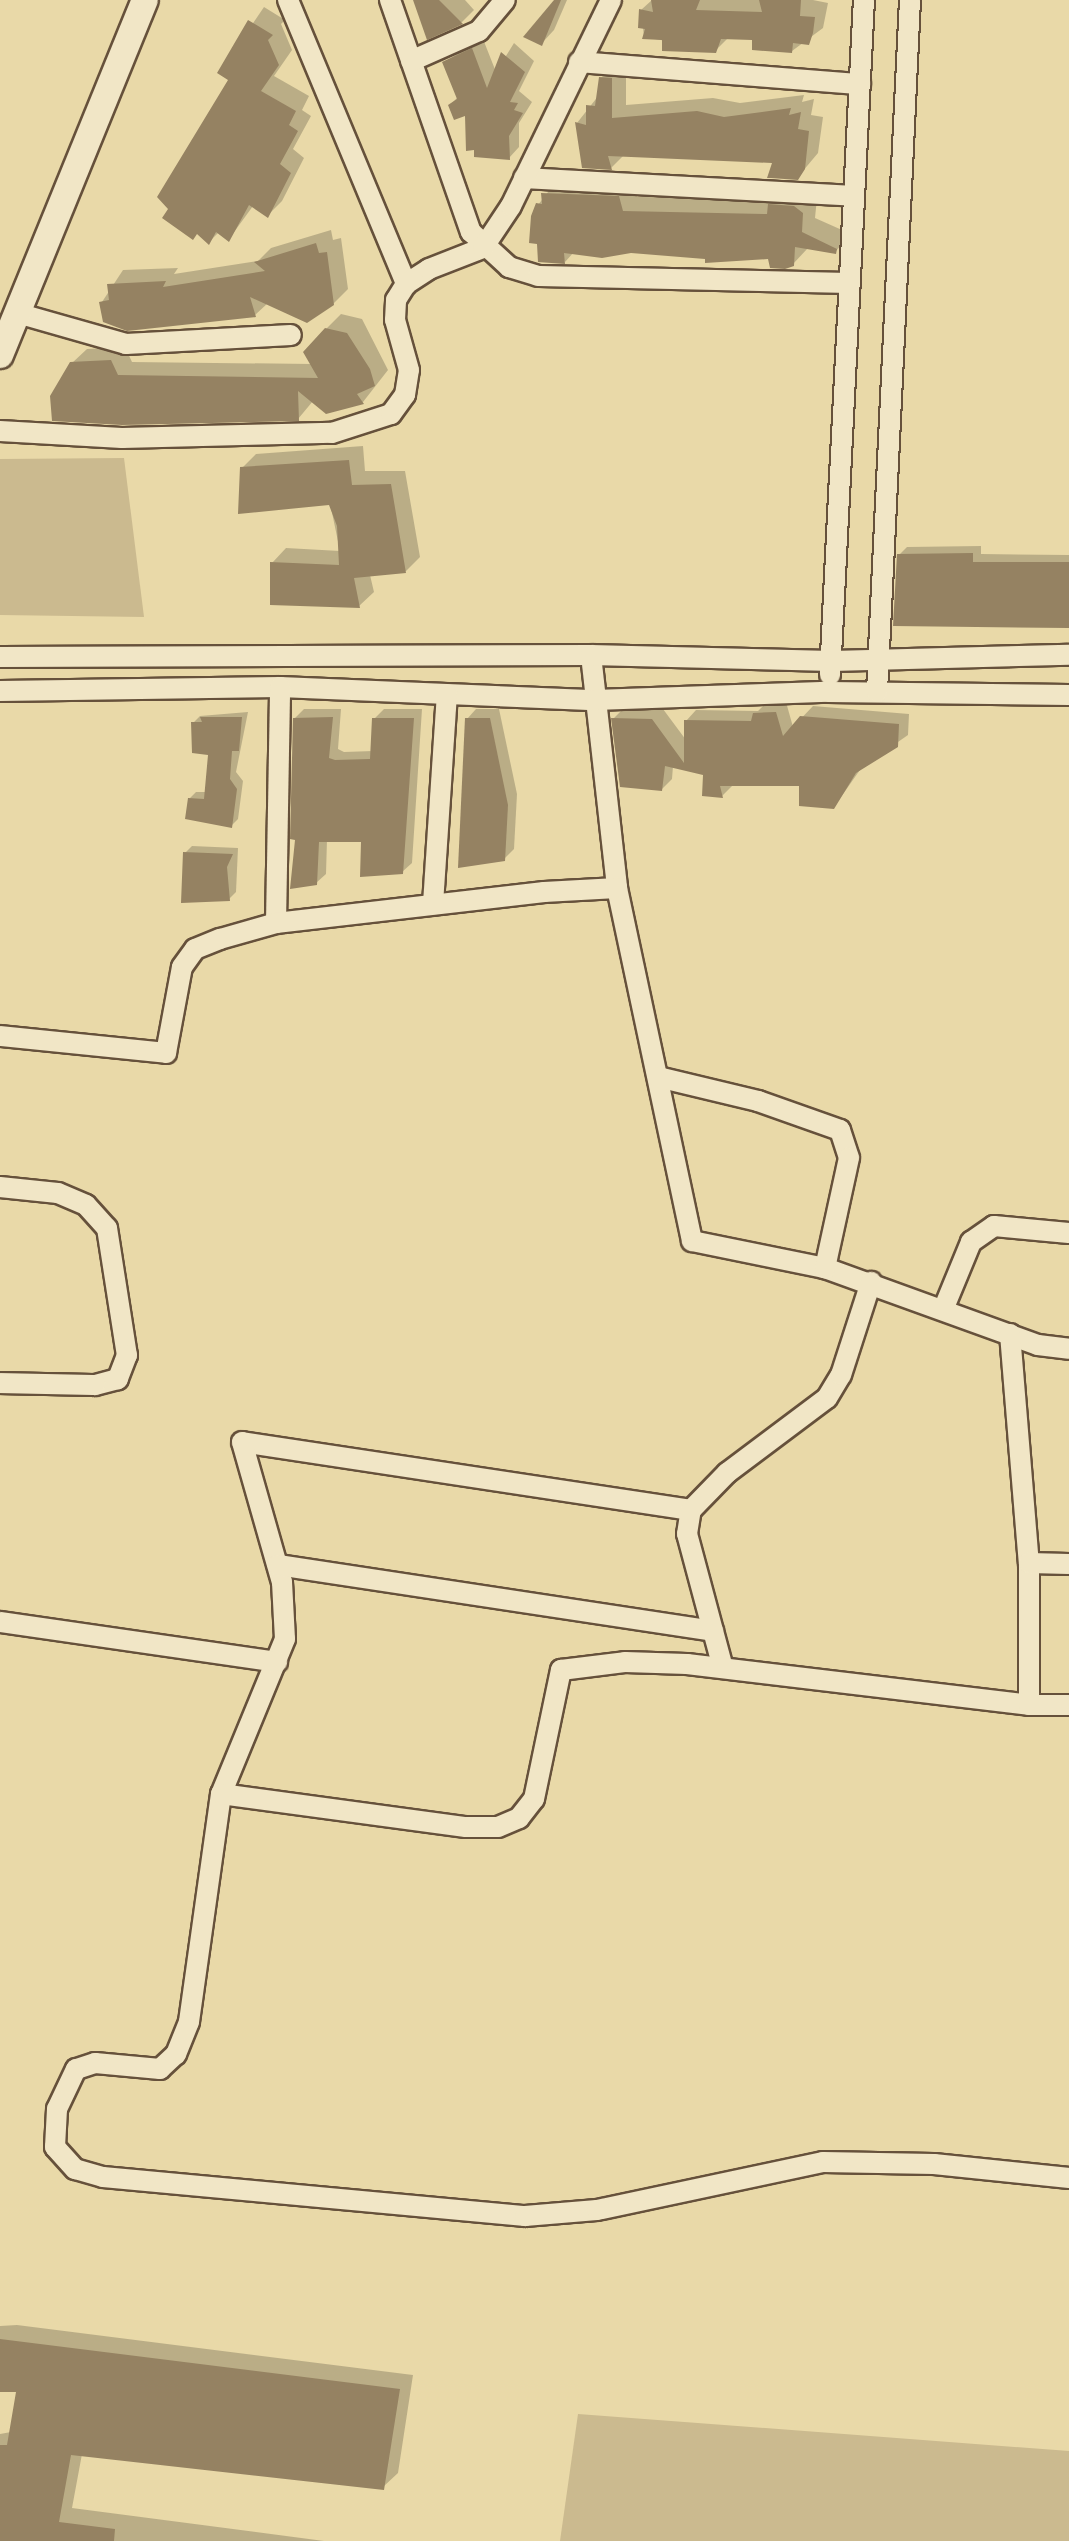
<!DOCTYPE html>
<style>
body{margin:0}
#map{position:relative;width:1069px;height:2541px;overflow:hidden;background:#e9d9a8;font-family:Alegreya,serif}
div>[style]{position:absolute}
.green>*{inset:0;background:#cbba8f}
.shadow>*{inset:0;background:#0003}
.building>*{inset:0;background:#958262}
.roads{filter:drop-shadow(2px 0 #66513b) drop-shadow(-2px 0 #66513b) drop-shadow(0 2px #66513b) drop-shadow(0 -2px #66513b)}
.minor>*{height:20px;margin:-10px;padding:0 10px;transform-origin:10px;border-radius:10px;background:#f1e6c6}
.tertiary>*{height:26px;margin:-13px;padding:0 13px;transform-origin:13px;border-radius:13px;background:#f1e6c6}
span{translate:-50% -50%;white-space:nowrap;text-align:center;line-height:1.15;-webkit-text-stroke:6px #f1e6c6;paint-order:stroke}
</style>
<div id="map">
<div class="green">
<i style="clip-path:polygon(124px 458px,144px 617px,0 615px,0 459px)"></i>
<i style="clip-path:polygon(578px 2414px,1069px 2451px,1069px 2541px,560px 2541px)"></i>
</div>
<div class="shadow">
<i style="clip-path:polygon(415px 0,465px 0,474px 10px,462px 22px,428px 37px)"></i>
<i style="clip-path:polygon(557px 0,567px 0,554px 30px,542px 43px)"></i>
<i style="clip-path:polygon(652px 0,813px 0,828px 3px,823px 28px,792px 51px,754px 38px,729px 37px,716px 50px,644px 37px,641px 10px)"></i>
<i style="clip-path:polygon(264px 7px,285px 20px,281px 24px,292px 50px,274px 76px,309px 96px,302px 110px,311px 116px,293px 149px,304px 158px,282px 201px,268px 215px,253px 206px,229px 239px,219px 232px,209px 242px,231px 79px,220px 72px)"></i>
<i style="clip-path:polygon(483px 39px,496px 72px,514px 43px,534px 61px,519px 91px,532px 102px,519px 123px,519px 147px,509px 158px,467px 114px,450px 105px,458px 97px,444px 62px)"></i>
<i style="clip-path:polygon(615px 63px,626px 64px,626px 105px,713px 98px,740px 103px,804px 95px,802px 102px,814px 99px,811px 115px,823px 117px,818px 153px,797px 178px,775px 162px,624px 155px,611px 168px,577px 123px,599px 95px,601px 78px)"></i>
<i style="clip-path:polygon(558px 179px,633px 183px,637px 197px,817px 198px,815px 218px,851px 234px,835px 252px,808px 248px,793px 264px,770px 257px,631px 251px,574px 252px,565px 262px,538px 205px)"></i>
<i style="clip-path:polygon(331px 230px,333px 240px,341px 238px,348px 289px,333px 304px,268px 303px,255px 315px,102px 302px,123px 270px,178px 268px,174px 274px,258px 261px,271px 248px)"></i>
<i style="clip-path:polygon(341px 314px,362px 319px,388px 370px,363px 402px,326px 412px,313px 401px,298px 419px,54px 419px,72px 363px,87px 349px,125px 347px,132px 362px,312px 364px,326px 329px)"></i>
<i style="clip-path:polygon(363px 446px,365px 471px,405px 471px,420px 557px,406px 571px,370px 575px,374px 592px,359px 606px,272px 563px,286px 548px,340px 551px,330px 503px,242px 468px,256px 454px)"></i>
<i style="clip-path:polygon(981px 546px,981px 554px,1069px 555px,1069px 628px,899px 555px,907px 547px)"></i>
<i style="clip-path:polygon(786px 702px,793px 727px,813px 706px,909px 714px,908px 735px,862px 767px,834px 807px,801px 784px,734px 784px,722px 796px,705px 773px,673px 766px,672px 779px,662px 789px,613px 719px,624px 708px,663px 709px,686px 740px,686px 721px,696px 710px,758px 711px,766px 703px)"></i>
<i style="clip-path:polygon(304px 709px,341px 709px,338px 749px,344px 752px,373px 751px,374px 719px,384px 709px,422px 709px,412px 863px,402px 872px,363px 840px,327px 840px,326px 874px,316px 883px,297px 838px,295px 718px)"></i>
<i style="clip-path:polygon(476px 709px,499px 709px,517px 794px,514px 849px,504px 859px,467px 719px)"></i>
<i style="clip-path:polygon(248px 712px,236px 772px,243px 781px,238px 819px,231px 826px,189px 799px,196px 792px,207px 792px,211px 753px,193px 723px,200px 716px)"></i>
<i style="clip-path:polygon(192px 846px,238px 848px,236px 892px,229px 899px,185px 853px)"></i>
<i style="clip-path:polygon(17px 2325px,413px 2375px,398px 2473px,383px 2487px,82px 2454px,72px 2508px,324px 2541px,0 2541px,0 2434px,11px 2432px,19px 2390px,0 2390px,0 2326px)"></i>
</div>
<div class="building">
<i style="clip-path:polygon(413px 0,439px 0,463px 24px,427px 40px)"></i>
<i style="clip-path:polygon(554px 0,561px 0,542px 46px,523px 37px)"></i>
<i style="clip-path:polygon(651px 0,700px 0,696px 10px,762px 12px,759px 0,801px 0,800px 16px,815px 17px,813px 33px,809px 45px,793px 43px,792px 53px,752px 50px,752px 40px,721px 39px,716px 53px,662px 51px,662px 40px,642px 39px,645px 29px,638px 28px,639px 9px,653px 12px)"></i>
<i style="clip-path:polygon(248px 20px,273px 35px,268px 40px,279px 65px,261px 91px,296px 111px,289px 125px,298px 131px,280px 164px,291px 173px,268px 218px,249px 205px,229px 242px,216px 232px,209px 245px,197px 234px,193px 240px,162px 218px,168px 209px,157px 197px,228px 80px,217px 73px)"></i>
<i style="clip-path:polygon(472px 48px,487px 88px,501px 52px,525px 72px,510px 102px,518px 103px,514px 110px,523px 113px,509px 136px,510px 160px,474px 157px,474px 150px,466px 151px,465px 116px,454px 120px,448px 105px,457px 99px,442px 62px)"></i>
<i style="clip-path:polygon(599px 77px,612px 78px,612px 118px,697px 111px,724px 117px,791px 108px,789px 115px,801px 112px,798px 129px,809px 131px,805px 169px,798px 180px,771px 178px,767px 178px,772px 163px,608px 156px,612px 170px,582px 168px,575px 122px,586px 125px,586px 105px,595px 106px)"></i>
<i style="clip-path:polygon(541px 193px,619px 196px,623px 211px,767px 214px,768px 204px,794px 206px,803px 213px,802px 232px,837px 249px,836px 254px,795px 247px,794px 266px,785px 269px,770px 268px,768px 259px,705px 263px,705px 259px,631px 253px,602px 258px,564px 253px,565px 264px,538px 262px,537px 244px,529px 243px,531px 216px,536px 203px,542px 204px)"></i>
<i style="clip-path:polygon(316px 243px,319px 253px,327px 252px,334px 305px,307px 323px,250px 297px,256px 317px,127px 331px,103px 322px,99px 302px,109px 300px,107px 284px,166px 281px,163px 287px,265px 271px,254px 262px)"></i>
<i style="clip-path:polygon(325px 328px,347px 333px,370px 369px,375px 386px,357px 394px,364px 404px,326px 414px,298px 391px,299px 421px,122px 425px,52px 421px,50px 396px,70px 362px,111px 360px,118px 375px,318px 378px,303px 352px)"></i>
<i style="clip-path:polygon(349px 460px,352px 485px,391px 484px,406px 573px,354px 578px,360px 608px,270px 605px,270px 562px,339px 565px,337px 526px,329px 505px,238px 514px,240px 467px)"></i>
<i style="clip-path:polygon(973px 553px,973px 562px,1069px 562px,1069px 628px,893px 626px,897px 554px)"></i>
<i style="clip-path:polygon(776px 712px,783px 736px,800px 716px,899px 724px,898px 747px,856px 773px,834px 809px,799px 806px,799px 786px,720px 786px,723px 798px,702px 796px,703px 775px,665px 766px,662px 791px,620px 787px,611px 718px,652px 719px,684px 763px,684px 720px,751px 721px,753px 713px)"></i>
<i style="clip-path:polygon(200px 717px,242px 717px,239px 751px,232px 751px,230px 779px,237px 789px,232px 828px,185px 819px,188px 798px,204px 799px,208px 755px,192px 753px,191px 722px,202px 722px)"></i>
<i style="clip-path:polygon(333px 717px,329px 758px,335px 760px,370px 759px,372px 718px,414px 718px,403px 874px,360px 877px,361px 842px,319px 842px,317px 885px,290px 889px,295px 840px,290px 839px,293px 718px)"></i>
<i style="clip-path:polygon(465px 718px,490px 718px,508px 805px,505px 861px,458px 868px)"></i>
<i style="clip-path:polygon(183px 852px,233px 854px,227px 867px,230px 901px,181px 903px)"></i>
<i style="clip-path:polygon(0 2339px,400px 2389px,384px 2490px,71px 2455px,59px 2522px,115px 2529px,114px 2541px,0 2541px,0 2445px,7px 2445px,16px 2392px,0 2392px)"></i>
</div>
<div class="roads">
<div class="minor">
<i style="left:288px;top:0;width:308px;rotate:67.4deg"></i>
<i style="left:390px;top:0;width:246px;rotate:70.8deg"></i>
<i style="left:471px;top:232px;width:52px;rotate:42.6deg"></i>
<i style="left:509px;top:267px;width:30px;rotate:17deg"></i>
<i style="left:538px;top:276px;width:312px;rotate:1.3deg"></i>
<i style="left:411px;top:61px;width:74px;rotate:-23.8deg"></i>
<i style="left:479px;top:31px;width:40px;rotate:-50deg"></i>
<i style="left:579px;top:62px;width:282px;rotate:4.5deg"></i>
<i style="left:524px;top:178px;width:330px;rotate:3.1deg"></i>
<i style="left:17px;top:313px;width:113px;rotate:15.9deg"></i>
<i style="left:126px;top:344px;width:165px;rotate:-3.1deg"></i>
<i style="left:0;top:431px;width:122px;rotate:3.3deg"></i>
<i style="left:122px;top:438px;width:210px;rotate:-1.4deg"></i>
<i style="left:332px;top:433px;width:62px;rotate:-17.9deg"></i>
<i style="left:391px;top:414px;width:24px;rotate:-54deg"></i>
<i style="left:405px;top:395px;width:25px;rotate:-81deg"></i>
<i style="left:409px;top:370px;width:52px;rotate:-105.6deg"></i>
<i style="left:395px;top:320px;width:20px;rotate:-87deg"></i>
<i style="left:396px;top:300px;width:19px;rotate:-58deg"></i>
<i style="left:406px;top:284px;width:27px;rotate:-33deg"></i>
<i style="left:429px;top:269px;width:58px;rotate:-21.3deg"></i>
<i style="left:483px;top:248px;width:50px;rotate:-56.3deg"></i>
<i style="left:511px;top:206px;width:229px;rotate:-64.1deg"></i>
<i style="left:591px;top:655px;width:234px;rotate:83.6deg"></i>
<i style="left:617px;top:888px;width:361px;rotate:78deg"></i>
<i style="left:692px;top:1241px;width:136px;rotate:11.5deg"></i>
<i style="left:825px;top:1268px;width:226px;rotate:19.9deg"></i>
<i style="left:1038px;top:1345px;width:31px;rotate:7deg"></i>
<i style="left:0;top:657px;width:591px;rotate:-0.19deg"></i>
<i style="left:591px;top:655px;width:241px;rotate:1.4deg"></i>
<i style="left:832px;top:661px;width:237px;rotate:-1.5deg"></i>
<i style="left:830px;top:675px;width:676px;rotate:-87.12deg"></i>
<i style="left:0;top:691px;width:280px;rotate:-0.8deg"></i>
<i style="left:280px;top:687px;width:315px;rotate:2.4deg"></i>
<i style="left:595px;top:700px;width:233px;rotate:-2deg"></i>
<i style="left:828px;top:692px;width:241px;rotate:0.7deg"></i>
<i style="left:877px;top:692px;width:693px;rotate:-87.27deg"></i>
<i style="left:433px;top:904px;width:210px;rotate:-86.2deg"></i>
<i style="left:276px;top:923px;width:236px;rotate:-89deg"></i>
<i style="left:0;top:1036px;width:167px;rotate:5.8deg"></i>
<i style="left:166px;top:1053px;width:87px;rotate:-79.5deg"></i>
<i style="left:182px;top:967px;width:22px;rotate:-54deg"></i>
<i style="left:195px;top:949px;width:27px;rotate:-22deg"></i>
<i style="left:220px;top:939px;width:58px;rotate:-15.9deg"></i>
<i style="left:276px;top:923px;width:270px;rotate:-6.6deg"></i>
<i style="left:544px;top:892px;width:73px;rotate:-3.1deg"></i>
<i style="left:658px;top:1077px;width:103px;rotate:13.5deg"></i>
<i style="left:758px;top:1101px;width:87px;rotate:19.5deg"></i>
<i style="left:840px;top:1130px;width:29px;rotate:72deg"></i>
<i style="left:849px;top:1158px;width:113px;rotate:102.3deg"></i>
<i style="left:0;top:1187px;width:58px;rotate:5.9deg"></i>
<i style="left:58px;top:1193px;width:30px;rotate:23deg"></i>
<i style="left:86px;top:1205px;width:31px;rotate:48deg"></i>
<i style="left:107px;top:1228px;width:129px;rotate:81.1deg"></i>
<i style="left:127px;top:1355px;width:26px;rotate:111deg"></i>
<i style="left:118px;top:1379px;width:24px;rotate:165deg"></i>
<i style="left:95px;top:1385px;width:95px;rotate:-178.8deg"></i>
<i style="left:943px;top:1310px;width:74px;rotate:-67.6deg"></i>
<i style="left:971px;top:1242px;width:28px;rotate:-35deg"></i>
<i style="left:994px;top:1226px;width:75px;rotate:5.3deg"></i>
<i style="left:1010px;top:1334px;width:230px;rotate:85.3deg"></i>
<i style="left:1029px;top:1563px;width:142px;rotate:90deg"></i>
<i style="left:691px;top:1510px;width:454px;rotate:-171.4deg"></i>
<i style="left:242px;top:1442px;width:146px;rotate:74.1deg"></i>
<i style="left:282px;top:1582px;width:57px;rotate:87deg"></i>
<i style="left:285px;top:1639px;width:168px;rotate:112.4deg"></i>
<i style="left:221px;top:1794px;width:230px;rotate:98deg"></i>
<i style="left:189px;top:2022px;width:35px;rotate:112deg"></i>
<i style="left:176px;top:2054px;width:22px;rotate:137deg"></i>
<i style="left:160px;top:2069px;width:65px;rotate:-174.7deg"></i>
<i style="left:95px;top:2063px;width:20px;rotate:162deg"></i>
<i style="left:76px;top:2069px;width:44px;rotate:115.4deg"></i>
<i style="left:57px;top:2109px;width:38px;rotate:93deg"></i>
<i style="left:55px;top:2147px;width:30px;rotate:48deg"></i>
<i style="left:75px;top:2169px;width:29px;rotate:16deg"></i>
<i style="left:103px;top:2177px;width:424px;rotate:5.3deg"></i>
<i style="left:525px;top:2216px;width:72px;rotate:-4.8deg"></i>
<i style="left:597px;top:2210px;width:231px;rotate:-12deg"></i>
<i style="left:823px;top:2162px;width:111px;rotate:1deg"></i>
<i style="left:934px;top:2164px;width:136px;rotate:5.9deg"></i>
<i style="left:1029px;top:1563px;width:40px;rotate:1.4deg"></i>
<i style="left:278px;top:1565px;width:440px;rotate:8.6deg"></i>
<i style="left:0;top:1622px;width:280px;rotate:8.2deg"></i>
<i style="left:723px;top:1668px;width:139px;rotate:-105deg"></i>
<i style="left:687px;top:1534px;width:24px;rotate:-81deg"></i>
<i style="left:691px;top:1510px;width:52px;rotate:-45.8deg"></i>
<i style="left:727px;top:1473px;width:125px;rotate:-36.9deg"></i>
<i style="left:827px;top:1398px;width:27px;rotate:-59deg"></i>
<i style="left:841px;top:1375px;width:98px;rotate:-72.1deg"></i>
<i style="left:221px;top:1794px;width:247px;rotate:7.7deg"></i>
<i style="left:466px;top:1827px;width:32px"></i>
<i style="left:498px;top:1827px;width:23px;rotate:-23deg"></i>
<i style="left:519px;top:1818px;width:24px;rotate:-52deg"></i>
<i style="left:534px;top:1799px;width:132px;rotate:-78.2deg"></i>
<i style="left:561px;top:1670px;width:64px;rotate:-7.1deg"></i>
<i style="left:625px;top:1662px;width:62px;rotate:1.8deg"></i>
<i style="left:687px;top:1664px;width:344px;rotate:6.8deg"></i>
<i style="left:1029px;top:1705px;width:40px"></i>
</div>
<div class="tertiary">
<i style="left:0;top:355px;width:383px;rotate:-67.8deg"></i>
</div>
</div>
</div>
